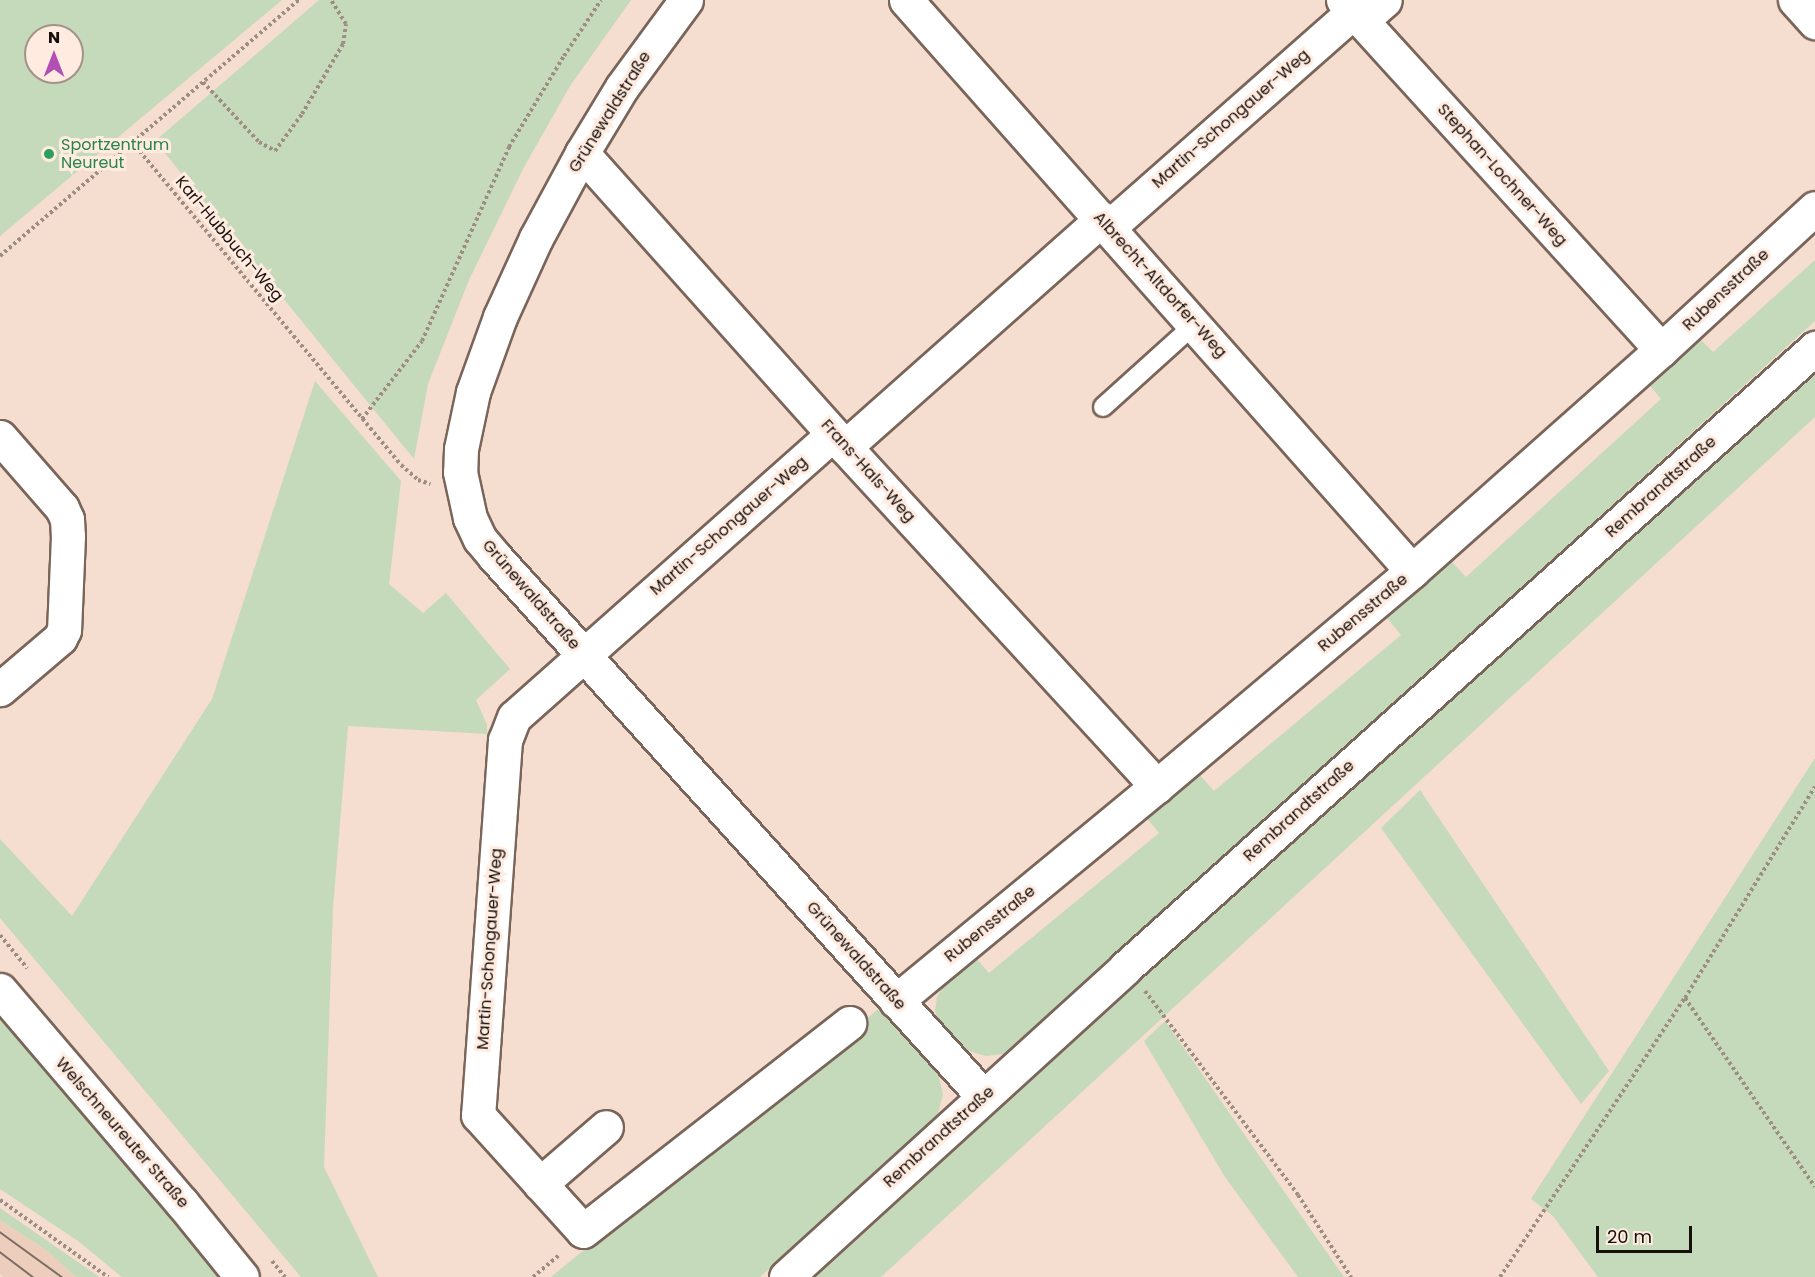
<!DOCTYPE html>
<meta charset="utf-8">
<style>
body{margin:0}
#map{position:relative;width:1815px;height:1277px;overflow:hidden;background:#f5ddcf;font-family:Poppins,sans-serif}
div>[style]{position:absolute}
.built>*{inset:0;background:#edcebc}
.green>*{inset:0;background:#c5d9bb}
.path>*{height:4px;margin-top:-2px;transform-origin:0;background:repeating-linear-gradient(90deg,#9e8d82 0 3px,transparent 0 6px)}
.roads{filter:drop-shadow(2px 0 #796559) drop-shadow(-2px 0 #796559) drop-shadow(0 2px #796559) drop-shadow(0 -2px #796559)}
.lane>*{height:18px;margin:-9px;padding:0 9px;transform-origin:9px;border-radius:9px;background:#fff}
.street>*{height:33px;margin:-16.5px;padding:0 16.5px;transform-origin:16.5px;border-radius:16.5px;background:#fff}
.secondary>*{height:33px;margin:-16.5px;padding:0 16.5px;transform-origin:16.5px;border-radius:16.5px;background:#fff}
.tram>*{height:1.5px;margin:-0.75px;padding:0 0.75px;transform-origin:0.75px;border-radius:0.75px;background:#7c6d64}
.dots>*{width:16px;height:16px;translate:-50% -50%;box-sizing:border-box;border:3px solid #ffebe0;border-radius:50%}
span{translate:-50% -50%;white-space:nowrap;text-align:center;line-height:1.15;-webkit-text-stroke:6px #ffebe0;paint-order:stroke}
.street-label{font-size:16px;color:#170f0a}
.leisure-label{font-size:16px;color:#27864d}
.left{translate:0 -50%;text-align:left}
.north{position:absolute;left:24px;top:24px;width:60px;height:60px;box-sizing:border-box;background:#ffebe0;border:2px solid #a2938a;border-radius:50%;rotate:0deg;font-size:16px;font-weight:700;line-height:24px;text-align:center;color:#170f0a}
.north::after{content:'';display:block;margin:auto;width:21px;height:27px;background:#b24eb4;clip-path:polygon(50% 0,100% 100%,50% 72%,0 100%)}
.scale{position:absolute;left:1596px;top:1226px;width:96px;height:27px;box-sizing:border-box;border:3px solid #170f0a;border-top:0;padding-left:8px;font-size:18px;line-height:21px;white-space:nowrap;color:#170f0a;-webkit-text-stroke:4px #ffebe0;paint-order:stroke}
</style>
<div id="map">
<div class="built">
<i style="clip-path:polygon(0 1220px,46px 1250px,76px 1277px,4px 1277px,0 1274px)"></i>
</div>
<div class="green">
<i style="clip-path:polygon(evenodd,0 0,282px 0,0 236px,0 0,36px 36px,72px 36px,72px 72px,36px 72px,36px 36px)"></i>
<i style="clip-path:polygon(319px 0,631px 0,570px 86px,523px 169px,469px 280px,428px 384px,414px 459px,155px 141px)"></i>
<i style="clip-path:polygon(1815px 260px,1815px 321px,1012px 1049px,1004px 1054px,986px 1056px,966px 1050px,956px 1044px,937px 1021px,935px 1010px,937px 997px,949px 976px,975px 957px,989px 973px,1159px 833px,1146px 817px,1199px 774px,1214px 791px,1401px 635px,1387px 618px,1451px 561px,1466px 577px,1661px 399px,1647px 382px,1698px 337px,1713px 352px)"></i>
<i style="clip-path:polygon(1815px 365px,1815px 417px,881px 1277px,816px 1277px)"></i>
<i style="clip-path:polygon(315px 381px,401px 481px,389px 584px,423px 613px,446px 593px,510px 669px,476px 700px,487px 725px,487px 734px,348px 726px,333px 908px,324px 1167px,378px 1277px,301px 1277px,0 918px,0 839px,72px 916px,212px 699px)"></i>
<i style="clip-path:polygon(1815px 758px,1815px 1277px,1598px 1277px,1553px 1216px,1531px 1199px)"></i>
<i style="clip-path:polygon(1420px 790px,1609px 1071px,1581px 1104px,1381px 828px)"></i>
<i style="clip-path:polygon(882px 1006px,937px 1068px,943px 1095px,938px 1113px,933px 1121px,760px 1277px,551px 1277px)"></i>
<i style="clip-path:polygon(0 1016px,189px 1237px,221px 1277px,122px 1277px,78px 1241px,0 1189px)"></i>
<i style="clip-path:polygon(1165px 1021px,1344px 1277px,1298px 1277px,1225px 1177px,1144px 1041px)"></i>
<i style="clip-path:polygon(0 1208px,95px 1274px,99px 1277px,76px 1277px,46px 1250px,0 1220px)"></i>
</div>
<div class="path">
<i style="left:203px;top:82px;width:82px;rotate:47deg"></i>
<i style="left:259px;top:142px;width:18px;rotate:29deg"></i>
<i style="left:275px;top:151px;width:46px;rotate:-53.9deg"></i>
<i style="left:302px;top:114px;width:81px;rotate:-59.6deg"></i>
<i style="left:343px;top:44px;width:20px;rotate:-81deg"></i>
<i style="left:346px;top:24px;width:28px;rotate:-122deg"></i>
<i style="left:132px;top:142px;width:420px;rotate:50.2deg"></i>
<i style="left:401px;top:465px;width:23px;rotate:41deg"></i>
<i style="left:418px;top:480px;width:13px;rotate:18deg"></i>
<i style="left:0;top:256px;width:394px;rotate:-40.6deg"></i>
<i style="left:362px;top:419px;width:98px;rotate:-52.4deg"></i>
<i style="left:422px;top:341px;width:213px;rotate:-65.8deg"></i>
<i style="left:509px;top:147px;width:106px;rotate:-58.9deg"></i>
<i style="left:564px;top:56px;width:67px;rotate:-56.5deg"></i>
<i style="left:0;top:935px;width:43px;rotate:50.7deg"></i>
<i style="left:1145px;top:991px;width:255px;rotate:53.1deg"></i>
<i style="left:1298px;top:1195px;width:98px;rotate:57.1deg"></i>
<i style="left:1685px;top:998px;width:229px;rotate:55.5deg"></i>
<i style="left:0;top:1200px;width:133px;rotate:35.5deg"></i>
<i style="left:272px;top:1261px;width:21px;rotate:51deg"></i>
<i style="left:533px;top:1277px;width:35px;rotate:-40deg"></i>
<i style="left:1500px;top:1277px;width:335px;rotate:-56.5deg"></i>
<i style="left:1685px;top:998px;width:248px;rotate:-58.4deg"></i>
</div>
<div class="roads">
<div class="lane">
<i style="left:1103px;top:407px;width:124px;rotate:-42.1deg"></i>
</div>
<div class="street">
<i style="left:686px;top:0;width:108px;rotate:126.3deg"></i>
<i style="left:622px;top:87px;width:77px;rotate:121.2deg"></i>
<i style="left:582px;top:153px;width:97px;rotate:118.4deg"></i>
<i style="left:536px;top:238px;width:87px;rotate:114.5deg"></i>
<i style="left:500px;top:317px;width:80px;rotate:109.8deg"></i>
<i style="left:473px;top:392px;width:58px;rotate:101.9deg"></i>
<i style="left:461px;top:449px;width:23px;rotate:92deg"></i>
<i style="left:460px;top:472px;width:47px;rotate:77.7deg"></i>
<i style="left:470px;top:518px;width:23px;rotate:65deg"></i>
<i style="left:480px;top:539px;width:23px;rotate:50deg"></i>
<i style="left:495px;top:557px;width:727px;rotate:47.84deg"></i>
<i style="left:906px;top:0;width:763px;rotate:48.45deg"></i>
<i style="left:1343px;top:0;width:473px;rotate:47.7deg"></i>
<i style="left:1795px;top:0;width:30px;rotate:48deg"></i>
<i style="left:1362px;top:20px;width:30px;rotate:-41deg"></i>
<i style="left:582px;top:153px;width:394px;rotate:48.2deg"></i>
<i style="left:845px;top:447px;width:461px;rotate:47.4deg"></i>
<i style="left:1109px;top:227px;width:327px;rotate:-41.4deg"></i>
<i style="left:833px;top:434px;width:426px;rotate:138.4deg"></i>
<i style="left:514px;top:717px;width:25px;rotate:111deg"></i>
<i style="left:505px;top:740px;width:376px;rotate:94.1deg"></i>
<i style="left:478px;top:1115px;width:156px;rotate:47.8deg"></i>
<i style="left:583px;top:1231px;width:338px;rotate:-38deg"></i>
<i style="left:0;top:437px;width:94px;rotate:48.9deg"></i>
<i style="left:62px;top:508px;width:12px;rotate:66deg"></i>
<i style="left:67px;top:519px;width:17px;rotate:87deg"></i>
<i style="left:68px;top:536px;width:94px;rotate:92.4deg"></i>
<i style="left:64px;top:630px;width:9px;rotate:117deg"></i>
<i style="left:60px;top:638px;width:79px;rotate:139.6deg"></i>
<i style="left:845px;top:447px;width:344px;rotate:-41.6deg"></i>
<i style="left:896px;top:1001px;width:338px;rotate:-39.5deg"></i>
<i style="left:1157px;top:786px;width:334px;rotate:-40.1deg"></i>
<i style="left:1412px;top:571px;width:333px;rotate:-41.6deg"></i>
<i style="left:1661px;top:350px;width:209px;rotate:-42.7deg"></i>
<i style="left:540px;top:1184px;width:87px;rotate:-40.8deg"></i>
</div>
<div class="secondary">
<i style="left:0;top:990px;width:280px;rotate:49.5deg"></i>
<i style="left:182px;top:1203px;width:95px;rotate:51deg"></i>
<i style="left:786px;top:1277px;width:459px;rotate:-42.3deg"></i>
<i style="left:1125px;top:968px;width:928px;rotate:-41.94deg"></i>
</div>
</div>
<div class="tram">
<i style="left:0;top:1232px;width:77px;rotate:36deg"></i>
<i style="left:0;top:1252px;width:41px;rotate:37.1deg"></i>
</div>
<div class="dots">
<i style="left:49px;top:154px;background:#2e9e5b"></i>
</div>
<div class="street-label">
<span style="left:610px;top:112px;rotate:-58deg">Grünewaldstraße</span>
<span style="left:1231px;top:119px;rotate:-41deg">Martin-Schongauer-Weg</span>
<span style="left:1502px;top:175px;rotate:48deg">Stephan-Lochner-Weg</span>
<span style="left:229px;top:239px;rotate:50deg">Karl-Hubbuch-Weg</span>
<span style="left:1160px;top:285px;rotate:48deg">Albrecht-Altdorfer-Weg</span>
<span style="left:1726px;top:290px;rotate:-43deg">Rubensstraße</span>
<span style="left:868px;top:471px;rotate:48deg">Frans-Hals-Weg</span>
<span style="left:1661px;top:487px;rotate:-42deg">Rembrandtstraße</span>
<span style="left:729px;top:526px;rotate:-41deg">Martin-Schongauer-Weg</span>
<span style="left:531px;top:595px;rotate:49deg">Grünewaldstraße</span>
<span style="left:1363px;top:613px;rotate:-40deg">Rubensstraße</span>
<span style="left:1299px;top:811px;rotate:-42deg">Rembrandtstraße</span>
<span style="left:990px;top:924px;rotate:-39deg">Rubensstraße</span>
<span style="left:490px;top:949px;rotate:-86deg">Martin-Schongauer-Weg</span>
<span style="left:856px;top:956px;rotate:48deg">Grünewaldstraße</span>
<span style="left:122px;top:1133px;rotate:49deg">Welschneureuter Straße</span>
<span style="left:939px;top:1137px;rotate:-42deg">Rembrandtstraße</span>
</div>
<div class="leisure-label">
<span class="left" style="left:61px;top:154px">Sportzentrum<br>Neureut</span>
</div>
<div class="north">N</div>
<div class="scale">20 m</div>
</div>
